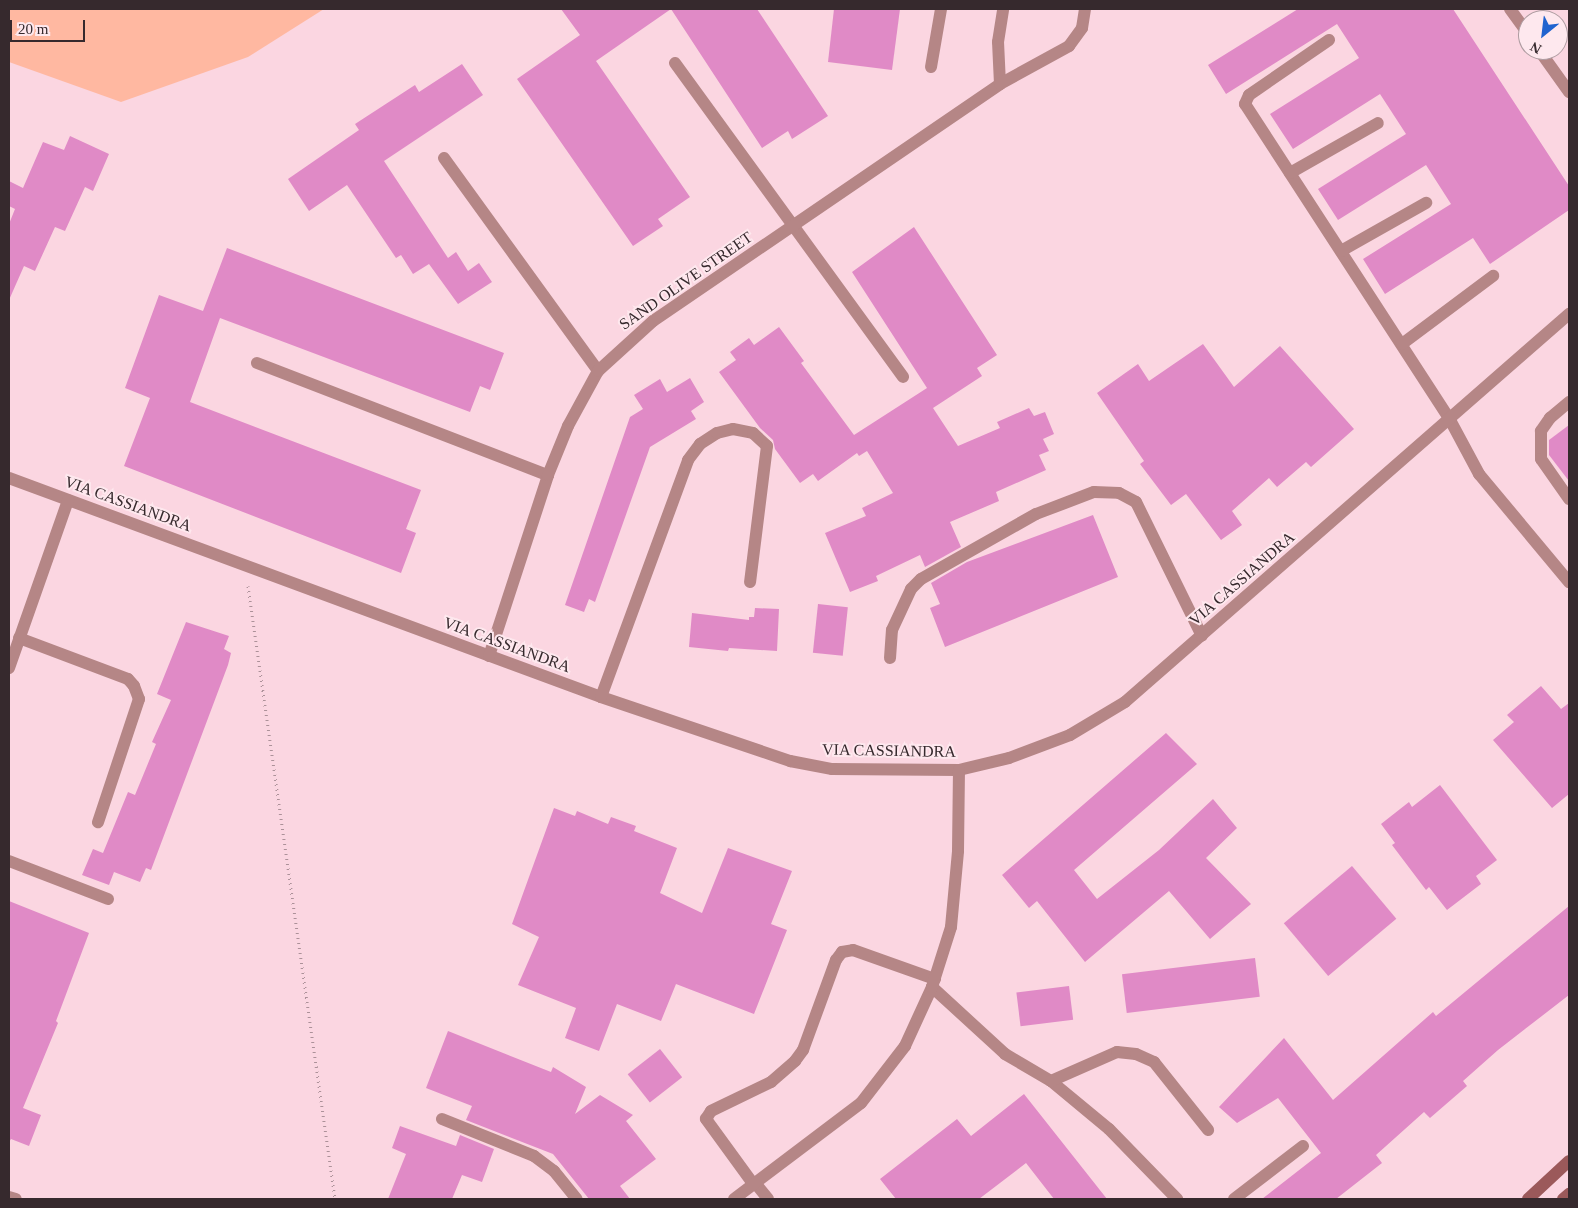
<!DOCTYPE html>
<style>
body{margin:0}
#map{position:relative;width:1578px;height:1208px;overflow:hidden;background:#fbd6e1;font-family:"Times New Roman",serif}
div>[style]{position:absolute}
.green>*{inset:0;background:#ffb8a1}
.building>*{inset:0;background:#e08ac6;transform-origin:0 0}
.path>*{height:3px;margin-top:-1.5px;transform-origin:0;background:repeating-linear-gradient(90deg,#ac9199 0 1px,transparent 0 5px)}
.lane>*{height:12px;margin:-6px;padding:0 6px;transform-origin:6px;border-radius:6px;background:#b58686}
.street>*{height:12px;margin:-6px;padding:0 6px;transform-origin:6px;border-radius:6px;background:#b58686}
.secondary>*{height:12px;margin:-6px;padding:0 6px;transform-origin:6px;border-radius:6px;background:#9b595a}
span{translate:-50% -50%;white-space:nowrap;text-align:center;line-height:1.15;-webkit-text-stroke:4px #fee8ee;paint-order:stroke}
.street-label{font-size:16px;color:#36292d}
.frame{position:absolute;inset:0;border:10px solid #36292d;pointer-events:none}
.north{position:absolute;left:1518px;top:10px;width:50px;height:50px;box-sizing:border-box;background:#fee8ee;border:1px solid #ae9ca1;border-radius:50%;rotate:209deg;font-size:14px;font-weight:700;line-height:20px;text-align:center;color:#36292d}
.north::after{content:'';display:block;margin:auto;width:18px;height:22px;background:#2063cf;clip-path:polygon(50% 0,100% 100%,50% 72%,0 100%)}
.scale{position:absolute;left:10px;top:20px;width:75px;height:22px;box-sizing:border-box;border:2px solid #36292d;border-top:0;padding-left:6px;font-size:15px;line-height:18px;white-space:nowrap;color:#36292d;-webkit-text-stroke:4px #fee8ee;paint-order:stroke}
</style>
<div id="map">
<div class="green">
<i style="clip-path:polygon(9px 9px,324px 9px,248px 57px,121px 102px,9px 62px)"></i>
</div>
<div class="building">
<i style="clip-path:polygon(561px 9px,671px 9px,596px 61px,690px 197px,658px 219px,663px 226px,633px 246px,517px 79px,580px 35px)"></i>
<i style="clip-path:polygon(671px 9px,757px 9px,828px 116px,792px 139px,788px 131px,762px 148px)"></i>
<i style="clip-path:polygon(834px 9px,900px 9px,892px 70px,828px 62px)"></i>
<i style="clip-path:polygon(1298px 9px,1453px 9px,1569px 186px,1569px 210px,1490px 264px,1473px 238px,1385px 294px,1363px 259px,1451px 204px,1426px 165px,1338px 220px,1318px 189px,1406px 134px,1380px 94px,1293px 149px,1270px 114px,1359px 58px,1337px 24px,1226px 94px,1208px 65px)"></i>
<i style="clip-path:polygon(462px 64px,483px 95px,384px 161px,448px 258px,456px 252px,468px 271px,479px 263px,492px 282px,458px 304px,429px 264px,413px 274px,401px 255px,396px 258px,347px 185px,309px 211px,288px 179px,359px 130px,355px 124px,415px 85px,419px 92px)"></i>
<i style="clip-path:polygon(70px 136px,109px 154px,93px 191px,85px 187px,65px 231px,55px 227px,35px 271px,24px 266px,9px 300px,9px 224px,15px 209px,9px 206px,9px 181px,23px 188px,43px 142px,64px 150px)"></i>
<i style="clip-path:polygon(914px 227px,997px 355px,977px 368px,982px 376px,933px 408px,958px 446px,1000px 428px,997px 422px,1029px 408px,1034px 416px,1045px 412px,1054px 434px,1043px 439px,1049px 451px,1039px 455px,1046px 470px,996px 492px,999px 501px,950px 522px,961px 547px,925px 567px,920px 555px,876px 576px,878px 581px,850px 592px,825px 533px,866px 516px,862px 508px,893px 493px,867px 451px,859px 456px,857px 453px,818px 481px,813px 474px,800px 483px,775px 449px,773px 440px,760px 428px,719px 372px,736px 360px,730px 352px,749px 338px,754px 345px,779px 327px,804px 361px,801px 363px,854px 435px,927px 388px,852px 272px)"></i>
<i style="clip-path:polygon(227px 248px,504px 353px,490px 390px,480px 386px,470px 412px,220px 318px,190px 402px,421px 490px,406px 529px,416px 533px,401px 573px,124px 466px,150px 398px,125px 388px,159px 295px,203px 311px)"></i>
<i style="clip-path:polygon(1203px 344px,1234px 387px,1280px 346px,1354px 429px,1311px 467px,1306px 462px,1277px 487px,1269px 478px,1232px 511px,1242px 525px,1221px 540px,1186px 494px,1171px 505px,1140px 464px,1144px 461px,1097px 393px,1138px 364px,1149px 381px)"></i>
<i style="clip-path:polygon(690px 378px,704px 402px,691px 411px,696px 419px,650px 447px,595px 602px,589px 599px,584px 612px,565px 605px,630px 417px,643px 409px,634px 395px,660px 379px,667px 392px)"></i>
<i style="clip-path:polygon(1569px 425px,1569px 481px,1549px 455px,1549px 440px)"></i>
<i style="clip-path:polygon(1093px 515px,1118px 577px,945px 647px,930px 608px,940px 604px,931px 583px,967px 562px)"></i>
<i style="left:818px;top:604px;width:30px;height:49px;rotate:6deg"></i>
<i style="clip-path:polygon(755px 608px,779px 609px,777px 651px,729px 648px,728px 651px,689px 647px,692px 613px,749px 620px,749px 617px,754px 617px)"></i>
<i style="clip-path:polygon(186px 622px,229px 636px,224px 649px,231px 653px,228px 665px,151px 870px,146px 868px,140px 882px,114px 872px,109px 885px,82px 875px,93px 849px,103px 853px,128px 792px,135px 795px,156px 744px,152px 742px,171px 700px,157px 694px)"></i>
<i style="clip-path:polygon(1541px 686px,1561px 709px,1569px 703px,1569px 794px,1552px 808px,1493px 740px,1514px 722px,1507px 715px)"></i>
<i style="clip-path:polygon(1166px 733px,1197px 764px,1074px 870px,1097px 899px,1159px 850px,1213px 799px,1237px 828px,1206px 858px,1251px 904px,1210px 939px,1169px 891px,1085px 962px,1037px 901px,1029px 908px,1002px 875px)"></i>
<i style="clip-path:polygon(1440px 785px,1497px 860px,1476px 876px,1481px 884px,1447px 910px,1429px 887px,1426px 890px,1392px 845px,1395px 843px,1381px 824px,1409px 802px,1412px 807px)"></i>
<i style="clip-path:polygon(554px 808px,575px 816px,577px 811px,608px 824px,611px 817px,636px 826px,634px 831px,677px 848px,660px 893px,702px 913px,728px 848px,792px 871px,771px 924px,787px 930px,754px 1014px,676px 984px,661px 1021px,617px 1004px,599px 1051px,565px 1038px,576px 1008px,518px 985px,539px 937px,512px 924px)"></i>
<i style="left:1352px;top:866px;width:69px;height:89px;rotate:50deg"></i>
<i style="clip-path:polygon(9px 901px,89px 933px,56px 1021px,58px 1023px,23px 1108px,41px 1115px,29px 1146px,11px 1139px,9px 1142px)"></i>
<i style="clip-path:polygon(1569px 906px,1569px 995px,1498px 1050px,1463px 1081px,1467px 1086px,1430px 1118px,1424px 1112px,1376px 1155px,1382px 1163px,1336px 1199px,1262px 1199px,1321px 1153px,1278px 1098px,1237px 1123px,1219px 1107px,1284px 1038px,1333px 1100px,1433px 1012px,1436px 1016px)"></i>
<i style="left:1255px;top:958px;width:39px;height:134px;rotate:83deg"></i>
<i style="left:1069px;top:986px;width:34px;height:53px;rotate:83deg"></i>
<i style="clip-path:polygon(448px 1031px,551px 1072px,553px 1067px,586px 1087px,575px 1114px,600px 1095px,633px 1115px,626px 1121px,656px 1159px,620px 1186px,630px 1199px,589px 1199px,553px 1154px,466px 1120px,472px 1106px,426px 1088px)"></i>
<i style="left:660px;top:1049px;width:36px;height:41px;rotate:52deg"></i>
<i style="clip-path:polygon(1024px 1094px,1107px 1199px,1054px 1199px,1026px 1163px,979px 1199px,896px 1199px,880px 1179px,957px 1119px,971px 1136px)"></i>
<i style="clip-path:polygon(400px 1126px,456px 1146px,460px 1135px,494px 1149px,482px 1182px,462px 1175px,452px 1199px,388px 1199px,406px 1154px,392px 1148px)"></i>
</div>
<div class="path">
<i style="left:248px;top:586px;width:619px;rotate:81.92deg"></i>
</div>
<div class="lane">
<i style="left:1329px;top:40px;width:97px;rotate:145.5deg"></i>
<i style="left:1249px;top:95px;width:10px;rotate:114deg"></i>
<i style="left:1245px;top:104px;width:374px;rotate:57deg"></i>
<i style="left:675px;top:63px;width:388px;rotate:54deg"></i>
<i style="left:444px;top:158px;width:263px;rotate:54.1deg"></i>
<i style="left:1290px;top:173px;width:101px;rotate:-29.6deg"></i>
<i style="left:1341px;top:251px;width:98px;rotate:-29.5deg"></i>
<i style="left:1402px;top:344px;width:114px;rotate:-36.8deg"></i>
<i style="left:257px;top:363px;width:312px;rotate:21.1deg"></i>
<i style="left:9px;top:861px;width:106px;rotate:21deg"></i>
<i style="left:754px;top:1185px;width:82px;rotate:-126deg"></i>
<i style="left:706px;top:1119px;width:9px;rotate:-58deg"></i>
<i style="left:711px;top:1111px;width:67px;rotate:-25.8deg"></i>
<i style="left:771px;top:1082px;width:32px;rotate:-41deg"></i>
<i style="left:795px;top:1061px;width:14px;rotate:-54deg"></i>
<i style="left:803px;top:1050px;width:96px;rotate:-69.9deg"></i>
<i style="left:836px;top:960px;width:10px;rotate:-53deg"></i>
<i style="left:842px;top:952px;width:11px;rotate:-10deg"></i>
<i style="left:853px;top:950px;width:87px;rotate:19.5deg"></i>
</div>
<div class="street">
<i style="left:1510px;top:9px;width:31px;rotate:54deg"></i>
<i style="left:1539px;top:50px;width:52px;rotate:54.5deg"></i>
<i style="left:931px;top:67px;width:59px;rotate:-80.2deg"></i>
<i style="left:1000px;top:84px;width:42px;rotate:-92.7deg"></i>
<i style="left:998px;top:42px;width:33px;rotate:-81deg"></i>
<i style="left:1569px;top:402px;width:25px;rotate:140deg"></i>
<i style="left:1550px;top:418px;width:16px;rotate:125deg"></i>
<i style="left:1541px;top:431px;width:28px;rotate:90deg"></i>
<i style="left:1541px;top:459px;width:49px;rotate:55deg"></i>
<i style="left:1449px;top:418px;width:64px;rotate:61.8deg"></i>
<i style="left:1479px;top:474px;width:141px;rotate:50.2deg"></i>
<i style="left:9px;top:478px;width:631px;rotate:20.3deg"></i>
<i style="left:601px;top:697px;width:200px;rotate:18.7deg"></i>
<i style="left:790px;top:761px;width:43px;rotate:10.8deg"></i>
<i style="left:832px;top:769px;width:127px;rotate:0.5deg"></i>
<i style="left:959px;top:770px;width:51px;rotate:-13.5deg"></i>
<i style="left:1009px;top:758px;width:65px;rotate:-20.7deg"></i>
<i style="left:1070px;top:735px;width:64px;rotate:-31deg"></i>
<i style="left:1125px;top:702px;width:590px;rotate:-41.15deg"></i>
<i style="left:19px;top:638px;width:116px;rotate:20.6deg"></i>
<i style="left:128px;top:679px;width:9px;rotate:49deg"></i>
<i style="left:134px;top:686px;width:14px;rotate:69deg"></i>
<i style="left:139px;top:699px;width:130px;rotate:108.4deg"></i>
<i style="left:489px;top:656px;width:190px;rotate:-71.9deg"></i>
<i style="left:548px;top:475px;width:53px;rotate:-67.8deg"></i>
<i style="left:568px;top:426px;width:63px;rotate:-61.4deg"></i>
<i style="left:598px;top:371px;width:74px;rotate:-42.3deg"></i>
<i style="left:653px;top:321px;width:420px;rotate:-34.3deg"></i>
<i style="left:1000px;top:84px;width:79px;rotate:-28.8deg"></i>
<i style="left:1069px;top:46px;width:22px;rotate:-54deg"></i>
<i style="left:1082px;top:28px;width:19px;rotate:-81deg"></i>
<i style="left:890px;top:658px;width:28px;rotate:-86deg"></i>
<i style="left:892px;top:630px;width:45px;rotate:-65.1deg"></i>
<i style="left:911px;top:589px;width:14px;rotate:-45deg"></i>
<i style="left:921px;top:579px;width:132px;rotate:-29.5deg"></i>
<i style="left:1036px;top:514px;width:62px;rotate:-20.8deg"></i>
<i style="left:1094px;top:492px;width:25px;rotate:2deg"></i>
<i style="left:1119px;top:493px;width:19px;rotate:28deg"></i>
<i style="left:1136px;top:502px;width:149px;rotate:63.8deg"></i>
<i style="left:9px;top:668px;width:178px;rotate:-70.6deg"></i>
<i style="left:601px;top:697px;width:252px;rotate:-69.8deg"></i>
<i style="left:688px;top:460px;width:20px;rotate:-53deg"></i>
<i style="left:700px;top:444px;width:20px;rotate:-33deg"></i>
<i style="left:717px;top:433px;width:16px;rotate:-14deg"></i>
<i style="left:733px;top:429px;width:20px;rotate:11deg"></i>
<i style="left:753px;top:433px;width:19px;rotate:43deg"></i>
<i style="left:767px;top:446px;width:137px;rotate:97.1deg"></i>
<i style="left:932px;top:987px;width:99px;rotate:42.5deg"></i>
<i style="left:1005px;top:1054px;width:53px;rotate:30.4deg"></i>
<i style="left:1051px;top:1081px;width:75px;rotate:39.6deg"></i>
<i style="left:1109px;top:1129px;width:98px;rotate:45.8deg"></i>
<i style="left:1051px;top:1081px;width:72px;rotate:-23.7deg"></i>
<i style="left:1117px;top:1052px;width:19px;rotate:6deg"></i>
<i style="left:1136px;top:1054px;width:20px;rotate:24deg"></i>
<i style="left:1154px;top:1062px;width:87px;rotate:51.5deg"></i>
<i style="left:442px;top:1119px;width:99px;rotate:21.9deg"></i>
<i style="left:534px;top:1156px;width:25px;rotate:37deg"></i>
<i style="left:554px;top:1171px;width:36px;rotate:51deg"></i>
<i style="left:756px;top:1184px;width:19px;rotate:51deg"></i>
<i style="left:9px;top:1197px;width:7px;rotate:16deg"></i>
<i style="left:734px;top:1199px;width:159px;rotate:-37.1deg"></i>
<i style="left:861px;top:1103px;width:72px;rotate:-52.3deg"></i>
<i style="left:905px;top:1046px;width:65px;rotate:-65.4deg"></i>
<i style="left:932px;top:987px;width:63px;rotate:-72.4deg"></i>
<i style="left:951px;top:927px;width:76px;rotate:-84.7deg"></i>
<i style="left:958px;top:851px;width:81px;rotate:-89.3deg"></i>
<i style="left:1234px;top:1199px;width:87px;rotate:-37.5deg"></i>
</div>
<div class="secondary">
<i style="left:1528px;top:1199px;width:56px;rotate:-42.8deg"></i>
<i style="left:1563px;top:1199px;width:8px;rotate:-40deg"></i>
</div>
<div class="street-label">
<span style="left:686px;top:281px;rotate:-35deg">SAND OLIVE STREET</span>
<span style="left:128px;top:504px;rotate:20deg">VIA CASSIANDRA</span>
<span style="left:1242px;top:579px;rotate:-41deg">VIA CASSIANDRA</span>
<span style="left:507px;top:645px;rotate:20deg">VIA CASSIANDRA</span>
<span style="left:889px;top:751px;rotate:1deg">VIA CASSIANDRA</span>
</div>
<div class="frame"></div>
<div class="north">N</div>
<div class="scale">20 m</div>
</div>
